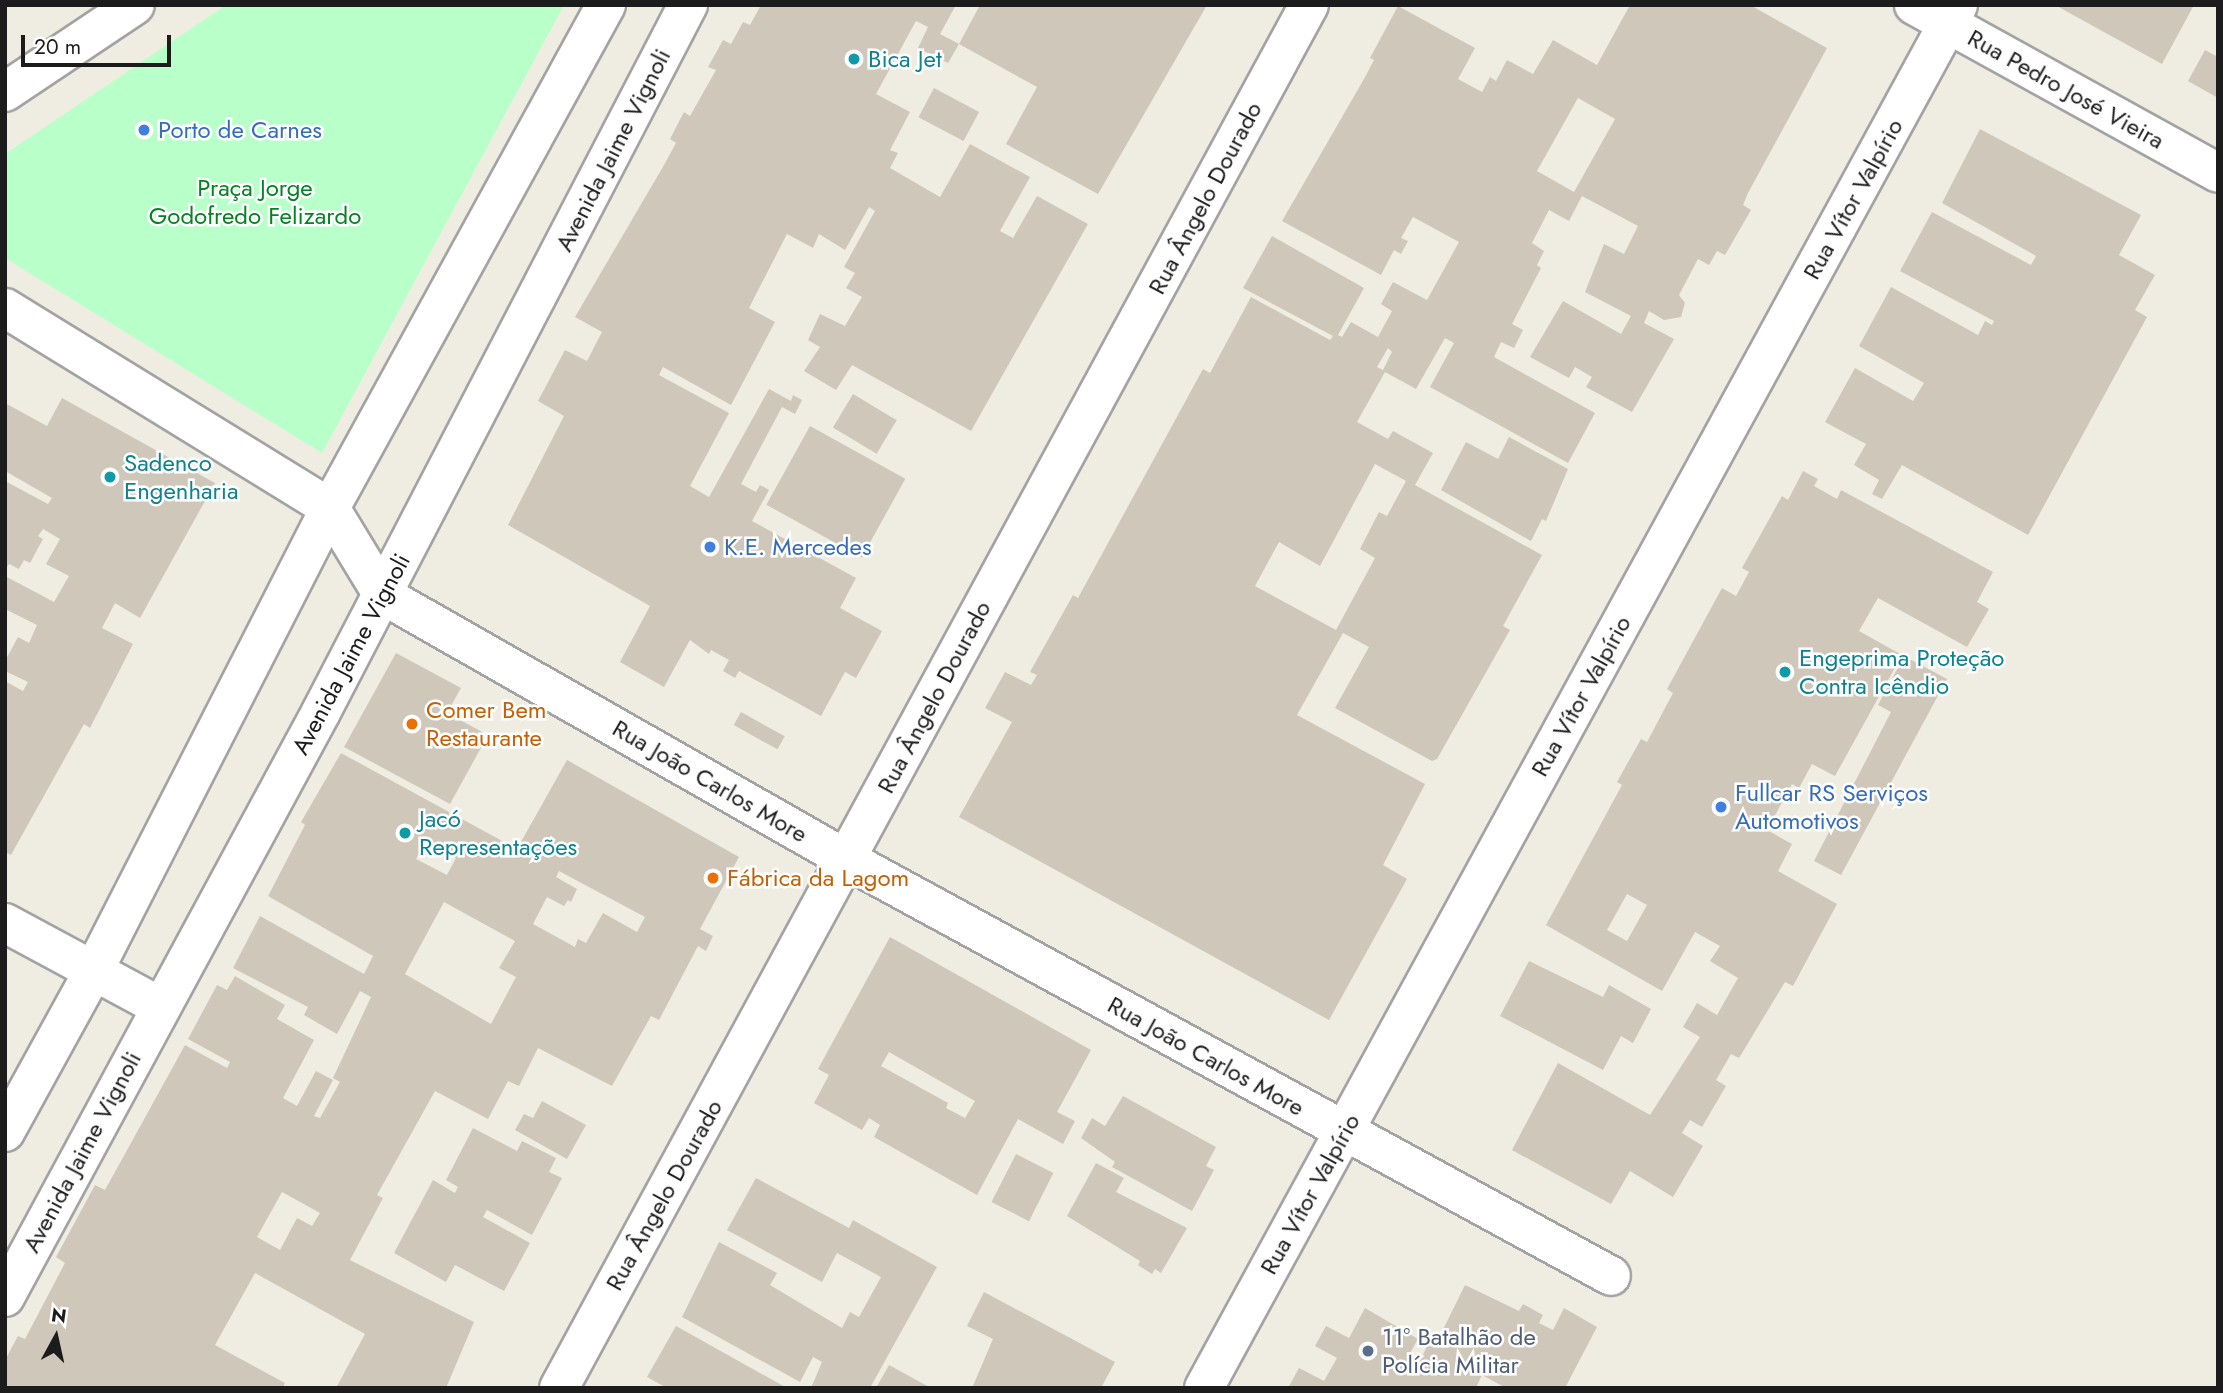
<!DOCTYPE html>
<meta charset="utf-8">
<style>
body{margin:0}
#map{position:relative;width:2223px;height:1393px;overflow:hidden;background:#efede1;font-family:Jost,sans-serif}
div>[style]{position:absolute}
.park>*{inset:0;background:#b8ffc9}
.building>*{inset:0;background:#cfc7ba;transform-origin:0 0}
.roads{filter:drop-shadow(2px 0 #a3a3a3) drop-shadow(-2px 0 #a3a3a3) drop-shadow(0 2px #a3a3a3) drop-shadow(0 -2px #a3a3a3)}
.minor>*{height:38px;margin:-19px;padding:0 19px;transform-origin:19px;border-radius:19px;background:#fff}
.dots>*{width:19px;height:19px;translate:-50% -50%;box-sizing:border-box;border:4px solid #fff;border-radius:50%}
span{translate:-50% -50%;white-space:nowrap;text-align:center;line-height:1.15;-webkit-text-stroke:5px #fff;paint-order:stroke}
.culture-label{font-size:24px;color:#0d838f}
.left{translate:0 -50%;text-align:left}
.street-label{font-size:24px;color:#1c1c1c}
.shop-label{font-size:24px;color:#366cbe}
.park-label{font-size:24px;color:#018421}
.food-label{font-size:24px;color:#c56008}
.service-label{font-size:24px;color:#4e5e75}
.frame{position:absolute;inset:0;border:7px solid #1c1c1c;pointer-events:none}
.north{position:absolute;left:21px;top:1302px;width:70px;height:70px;-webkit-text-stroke:5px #fff;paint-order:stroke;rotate:8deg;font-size:19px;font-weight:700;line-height:28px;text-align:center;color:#1c1c1c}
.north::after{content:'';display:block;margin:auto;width:24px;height:32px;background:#1c1c1c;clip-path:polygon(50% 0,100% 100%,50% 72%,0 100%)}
.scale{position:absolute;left:21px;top:35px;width:150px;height:32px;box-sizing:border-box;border:4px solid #1c1c1c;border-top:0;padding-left:9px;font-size:21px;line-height:24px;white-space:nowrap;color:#1c1c1c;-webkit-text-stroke:5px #fff;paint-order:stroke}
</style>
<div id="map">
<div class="park">
<i style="clip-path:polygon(226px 5px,564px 5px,322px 453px,5px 258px,5px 154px)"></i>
</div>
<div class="building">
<i style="clip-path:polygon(761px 5px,956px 5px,940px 34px,959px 44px,980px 5px,1207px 5px,1098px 194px,1006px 144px,1037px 87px,959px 44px,948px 63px,918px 48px,928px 27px,916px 21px,876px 94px,910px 112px,890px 150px,898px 153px,890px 168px,940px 197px,970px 144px,1030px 177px,1000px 231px,1013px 238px,1037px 196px,1088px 224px,971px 431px,852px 365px,836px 390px,804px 371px,820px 347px,808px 340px,820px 314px,845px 326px,862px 297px,846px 288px,855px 273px,844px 267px,875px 211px,869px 207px,845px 250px,819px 234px,813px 248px,787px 234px,749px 308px,775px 322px,731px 405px,663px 367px,659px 375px,729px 413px,690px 486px,709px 497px,769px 389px,791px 401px,793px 395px,802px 400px,795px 414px,782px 407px,741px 484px,756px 492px,760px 485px,769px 490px,752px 521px,856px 578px,840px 608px,882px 631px,856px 678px,845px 672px,821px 716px,739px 671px,735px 678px,723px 671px,729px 660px,711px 650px,709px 654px,690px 640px,664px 687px,620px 662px,650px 606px,508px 525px,564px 416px,538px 401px,565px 350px,587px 361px,602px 332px,575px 317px,664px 165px,676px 143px,670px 139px,684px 112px,690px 116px,716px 70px,708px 67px,723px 40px,731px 44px,743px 22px,750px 25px)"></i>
<i style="clip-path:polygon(evenodd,1630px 5px,1750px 5px,1827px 48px,1748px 193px,1743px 205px,1751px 210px,1725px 255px,1717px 251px,1709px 265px,1698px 259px,1679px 295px,1685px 303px,1681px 317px,1664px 320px,1649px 311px,1644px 323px,1674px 339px,1632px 412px,1586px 387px,1592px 377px,1575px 367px,1569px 378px,1530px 357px,1563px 301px,1621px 334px,1631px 316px,1585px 292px,1604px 244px,1624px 254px,1638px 226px,1582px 196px,1569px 221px,1549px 210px,1532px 243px,1544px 251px,1537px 265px,1541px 268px,1512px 324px,1523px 330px,1514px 348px,1501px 342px,1494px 357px,1595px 413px,1568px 463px,1430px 387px,1454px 343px,1445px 338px,1416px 389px,1385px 372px,1357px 422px,1388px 439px,1393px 431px,1433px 453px,1415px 485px,1542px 555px,1503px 626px,1510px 630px,1437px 759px,1432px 761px,1335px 708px,1369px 647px,1343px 633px,1297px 715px,1425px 784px,1383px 865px,1407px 879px,1329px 1020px,959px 817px,1012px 722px,985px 708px,1005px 672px,1031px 685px,1037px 675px,1030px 672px,1073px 595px,1078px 598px,1203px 369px,1210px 373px,1251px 297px,1330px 340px,1333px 336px,1243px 288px,1272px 236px,1364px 288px,1338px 335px,1342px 337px,1351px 322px,1378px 337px,1392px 311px,1381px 304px,1393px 282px,1427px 300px,1459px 242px,1413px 217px,1401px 238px,1408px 241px,1401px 254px,1394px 250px,1381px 275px,1282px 221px,1364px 79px,1374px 60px,1370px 58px,1398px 6px,1475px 48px,1458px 79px,1482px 92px,1490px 77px,1496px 81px,1507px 60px,1533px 74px,1553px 40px,1597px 65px,1630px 5px,1578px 98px,1615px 119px,1574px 192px,1537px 171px,1578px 98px,1630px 5px,1388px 348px,1392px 352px,1383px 370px,1377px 367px,1388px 348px,1630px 5px,1375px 464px,1406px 481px,1387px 516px,1379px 512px,1360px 549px,1375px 558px,1336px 630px,1255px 586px,1279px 542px,1320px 566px,1375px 464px)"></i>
<i style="clip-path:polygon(2055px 5px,2194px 5px,2162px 64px)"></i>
<i style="clip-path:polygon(2205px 50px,2218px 57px,2218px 98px,2188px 81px)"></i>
<i style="left:934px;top:88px;width:51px;height:33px;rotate:28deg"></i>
<i style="clip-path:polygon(1980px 129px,2141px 215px,2119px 255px,2155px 275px,2135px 310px,2147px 317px,2028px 535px,1902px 465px,1882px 499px,1872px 494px,1879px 480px,1854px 465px,1866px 444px,1825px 422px,1855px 368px,1913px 401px,1924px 383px,1859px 346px,1891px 287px,1978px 335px,1985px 321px,1992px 325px,1994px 321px,1900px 271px,1932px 212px,2031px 265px,2036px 256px,1942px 203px)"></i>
<i style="left:853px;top:394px;width:51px;height:39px;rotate:31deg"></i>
<i style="clip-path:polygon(62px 398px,215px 483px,140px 618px,115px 603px,102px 628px,133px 644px,90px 728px,84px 724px,11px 855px,5px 852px,5px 681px,23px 691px,28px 682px,5px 671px,5px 661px,18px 637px,29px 643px,37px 625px,5px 609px,5px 576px,54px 602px,69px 576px,46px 564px,60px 539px,43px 529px,38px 536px,43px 539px,30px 563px,24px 560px,19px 569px,9px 564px,5px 570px,5px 481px,48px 504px,52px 498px,5px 471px,5px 403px,47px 426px)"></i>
<i style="left:810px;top:426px;width:109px;height:90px;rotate:29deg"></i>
<i style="clip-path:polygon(1509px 437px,1568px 469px,1546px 521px,1542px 519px,1531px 541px,1441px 490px,1466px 442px,1498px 459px)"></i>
<i style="clip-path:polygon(evenodd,1803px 471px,1818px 479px,1814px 486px,1837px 499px,1841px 490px,1993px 572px,1977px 602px,1989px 609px,1967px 647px,1878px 598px,1859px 631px,1902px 655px,1835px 776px,1812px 764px,1799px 788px,1792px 784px,1767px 830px,1792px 844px,1778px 871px,1837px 904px,1793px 986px,1785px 982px,1739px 1058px,1731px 1054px,1716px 1080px,1726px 1086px,1702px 1127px,1690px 1120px,1682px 1133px,1703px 1146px,1673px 1197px,1630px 1171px,1611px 1204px,1512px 1150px,1558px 1063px,1650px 1115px,1700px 1037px,1683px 1027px,1697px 1003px,1717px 1015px,1738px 978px,1710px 961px,1720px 946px,1695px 932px,1662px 991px,1546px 925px,1622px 785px,1617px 782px,1641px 739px,1647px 742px,1673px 693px,1667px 689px,1722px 588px,1736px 596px,1749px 572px,1742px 568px,1782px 496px,1788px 500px,1803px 471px,1627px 894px,1647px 905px,1627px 941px,1607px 930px,1627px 894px)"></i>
<i style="clip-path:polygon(396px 653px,461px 688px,447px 713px,488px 735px,450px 804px,344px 747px)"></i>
<i style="clip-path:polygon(1904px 656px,1947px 679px,1841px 875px,1814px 861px,1891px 712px,1878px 705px)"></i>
<i style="left:741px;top:712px;width:50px;height:15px;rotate:29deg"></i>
<i style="clip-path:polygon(evenodd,341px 753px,517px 849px,567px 760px,739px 857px,700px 929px,713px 936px,706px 951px,698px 946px,659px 1020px,651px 1016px,612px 1086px,538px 1048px,519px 1086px,508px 1081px,488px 1119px,435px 1091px,377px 1195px,383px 1198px,350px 1260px,474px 1322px,446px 1388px,336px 1388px,365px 1334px,255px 1273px,215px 1345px,285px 1383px,283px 1388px,5px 1388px,5px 1360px,18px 1336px,25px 1339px,65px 1263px,56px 1257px,95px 1185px,105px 1190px,185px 1045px,227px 1068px,230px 1062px,188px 1039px,217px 985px,227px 990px,235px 976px,285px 1005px,277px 1019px,314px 1040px,283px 1098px,297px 1106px,316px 1071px,333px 1080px,314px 1116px,320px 1118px,340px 1082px,333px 1078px,371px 997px,360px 991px,337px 1034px,304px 1015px,308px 1007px,233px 968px,260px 916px,364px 974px,373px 956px,268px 896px,305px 825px,301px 822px,341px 753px,425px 842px,456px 858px,447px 875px,416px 859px,425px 842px,341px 753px,559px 871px,645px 917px,637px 932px,603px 913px,586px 943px,578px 939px,575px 947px,533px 924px,547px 897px,564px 906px,568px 900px,571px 902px,577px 889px,556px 877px,559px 871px,341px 753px,444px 902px,515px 941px,499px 968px,516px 977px,491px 1024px,405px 974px,444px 902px,341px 753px,282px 1192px,320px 1213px,312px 1226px,297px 1218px,280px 1250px,257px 1237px,282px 1192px)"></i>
<i style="clip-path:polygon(evenodd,890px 937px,1091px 1050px,1057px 1112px,1075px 1121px,1063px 1144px,1018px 1119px,977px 1195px,874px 1137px,880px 1125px,869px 1118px,862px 1130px,814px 1103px,829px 1075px,818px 1069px,890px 937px,889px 1052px,975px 1101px,965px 1118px,946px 1108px,948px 1103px,881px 1066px,889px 1052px)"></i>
<i style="clip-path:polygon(1529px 961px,1603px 997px,1609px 985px,1651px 1009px,1633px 1043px,1621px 1036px,1603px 1070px,1500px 1016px)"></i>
<i style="clip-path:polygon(1123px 1096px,1216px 1147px,1206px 1166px,1214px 1170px,1192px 1211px,1112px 1167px,1115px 1162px,1081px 1138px,1092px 1118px,1105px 1126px)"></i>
<i style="clip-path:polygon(542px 1101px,586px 1125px,567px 1159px,515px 1130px,524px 1114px,533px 1118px)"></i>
<i style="clip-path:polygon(473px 1128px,517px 1151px,522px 1141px,556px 1158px,549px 1172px,562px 1178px,532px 1235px,487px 1210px,483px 1217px,530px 1243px,504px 1291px,455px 1265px,446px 1282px,394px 1253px,433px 1180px,455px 1193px,458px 1187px,446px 1180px)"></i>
<i style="left:1016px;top:1154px;width:42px;height:54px;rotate:27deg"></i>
<i style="clip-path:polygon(1096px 1163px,1124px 1178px,1116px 1192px,1187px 1228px,1161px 1273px,1155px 1269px,1152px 1274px,1138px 1265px,1140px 1261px,1067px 1216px)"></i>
<i style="clip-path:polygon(756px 1178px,849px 1228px,853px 1220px,937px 1267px,870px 1388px,811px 1388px,822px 1362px,813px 1357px,800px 1382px,682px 1317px,719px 1242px,777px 1273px,770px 1285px,842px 1328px,850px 1312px,859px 1317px,881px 1277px,837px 1253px,822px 1282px,727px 1230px)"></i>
<i style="clip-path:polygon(1465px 1285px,1519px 1311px,1523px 1304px,1543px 1315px,1539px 1323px,1553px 1330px,1564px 1308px,1597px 1327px,1565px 1388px,1506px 1388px,1482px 1375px,1476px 1388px,1288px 1388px,1299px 1368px,1324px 1381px,1337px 1358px,1315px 1346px,1326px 1326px,1349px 1338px,1365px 1308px,1418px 1339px,1409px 1355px,1420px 1361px,1428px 1344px,1434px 1348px)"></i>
<i style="clip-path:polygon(984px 1292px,1115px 1362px,1101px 1388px,972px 1388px,993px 1339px,967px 1326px)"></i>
<i style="clip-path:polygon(676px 1326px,787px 1388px,667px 1388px,647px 1377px)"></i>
<i style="clip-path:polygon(889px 1365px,931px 1388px,876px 1388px)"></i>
</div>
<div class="roads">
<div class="minor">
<i style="left:1914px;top:5px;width:347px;rotate:28.9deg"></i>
<i style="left:5px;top:92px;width:156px;rotate:-33.8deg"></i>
<i style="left:5px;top:308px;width:382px;rotate:31.6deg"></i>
<i style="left:330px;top:508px;width:102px;rotate:58.7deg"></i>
<i style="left:383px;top:595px;width:533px;rotate:29.69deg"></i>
<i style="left:846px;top:859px;width:871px;rotate:28.59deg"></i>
<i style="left:5px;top:923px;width:175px;rotate:28.3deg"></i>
<i style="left:5px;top:1132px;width:185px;rotate:-61.2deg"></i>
<i style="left:94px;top:970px;width:519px;rotate:-62.94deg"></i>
<i style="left:330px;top:508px;width:574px;rotate:-61.25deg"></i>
<i style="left:5px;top:1297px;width:665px;rotate:-61.62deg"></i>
<i style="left:321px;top:712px;width:797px;rotate:-62.57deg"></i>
<i style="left:559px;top:1388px;width:1573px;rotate:-61.53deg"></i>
<i style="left:1204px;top:1388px;width:1575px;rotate:-61.4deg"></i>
</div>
</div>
<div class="dots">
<i style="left:854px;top:59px;background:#0f9aa8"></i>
<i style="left:144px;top:130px;background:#3f7fe0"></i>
<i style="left:110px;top:477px;background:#0f9aa8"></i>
<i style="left:710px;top:547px;background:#3f7fe0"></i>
<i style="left:1785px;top:672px;background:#0f9aa8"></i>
<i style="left:412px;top:724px;background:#e8710a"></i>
<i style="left:1721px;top:807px;background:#3f7fe0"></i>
<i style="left:405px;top:833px;background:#0f9aa8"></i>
<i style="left:713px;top:878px;background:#e8710a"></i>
<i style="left:1368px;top:1351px;background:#5c6f8a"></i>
</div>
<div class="culture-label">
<span class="left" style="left:868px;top:59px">Bica Jet</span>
<span class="left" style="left:124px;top:477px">Sadenco<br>Engenharia</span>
<span class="left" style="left:1799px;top:672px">Engeprima Proteção<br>Contra Icêndio</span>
<span class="left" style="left:419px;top:833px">Jacó<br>Representações</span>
</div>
<div class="street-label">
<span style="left:2066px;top:89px;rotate:29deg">Rua Pedro José Vieira</span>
<span style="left:613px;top:150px;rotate:-63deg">Avenida Jaime Vignoli</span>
<span style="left:1205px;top:198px;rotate:-62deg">Rua Ângelo Dourado</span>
<span style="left:1853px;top:199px;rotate:-61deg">Rua Vítor Valpírio</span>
<span style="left:351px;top:654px;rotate:-62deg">Avenida Jaime Vignoli</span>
<span style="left:1581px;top:696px;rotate:-61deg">Rua Vítor Valpírio</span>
<span style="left:934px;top:697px;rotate:-62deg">Rua Ângelo Dourado</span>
<span style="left:710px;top:781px;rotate:30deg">Rua João Carlos More</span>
<span style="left:1206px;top:1056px;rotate:29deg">Rua João Carlos More</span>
<span style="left:82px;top:1152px;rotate:-62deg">Avenida Jaime Vignoli</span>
<span style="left:1310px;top:1194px;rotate:-61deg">Rua Vítor Valpírio</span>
<span style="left:664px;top:1195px;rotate:-61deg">Rua Ângelo Dourado</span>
</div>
<div class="shop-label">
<span class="left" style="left:158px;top:130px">Porto de Carnes</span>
<span class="left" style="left:724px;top:547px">K.E. Mercedes</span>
<span class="left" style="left:1735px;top:807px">Fullcar RS Serviços<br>Automotivos</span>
</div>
<div class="park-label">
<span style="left:255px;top:202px">Praça Jorge<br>Godofredo Felizardo</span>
</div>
<div class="food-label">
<span class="left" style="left:426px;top:724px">Comer Bem<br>Restaurante</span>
<span class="left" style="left:727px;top:878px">Fábrica da Lagom</span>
</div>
<div class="service-label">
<span class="left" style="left:1382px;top:1351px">11º Batalhão de<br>Polícia Militar</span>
</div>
<div class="frame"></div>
<div class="north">N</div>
<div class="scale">20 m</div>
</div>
